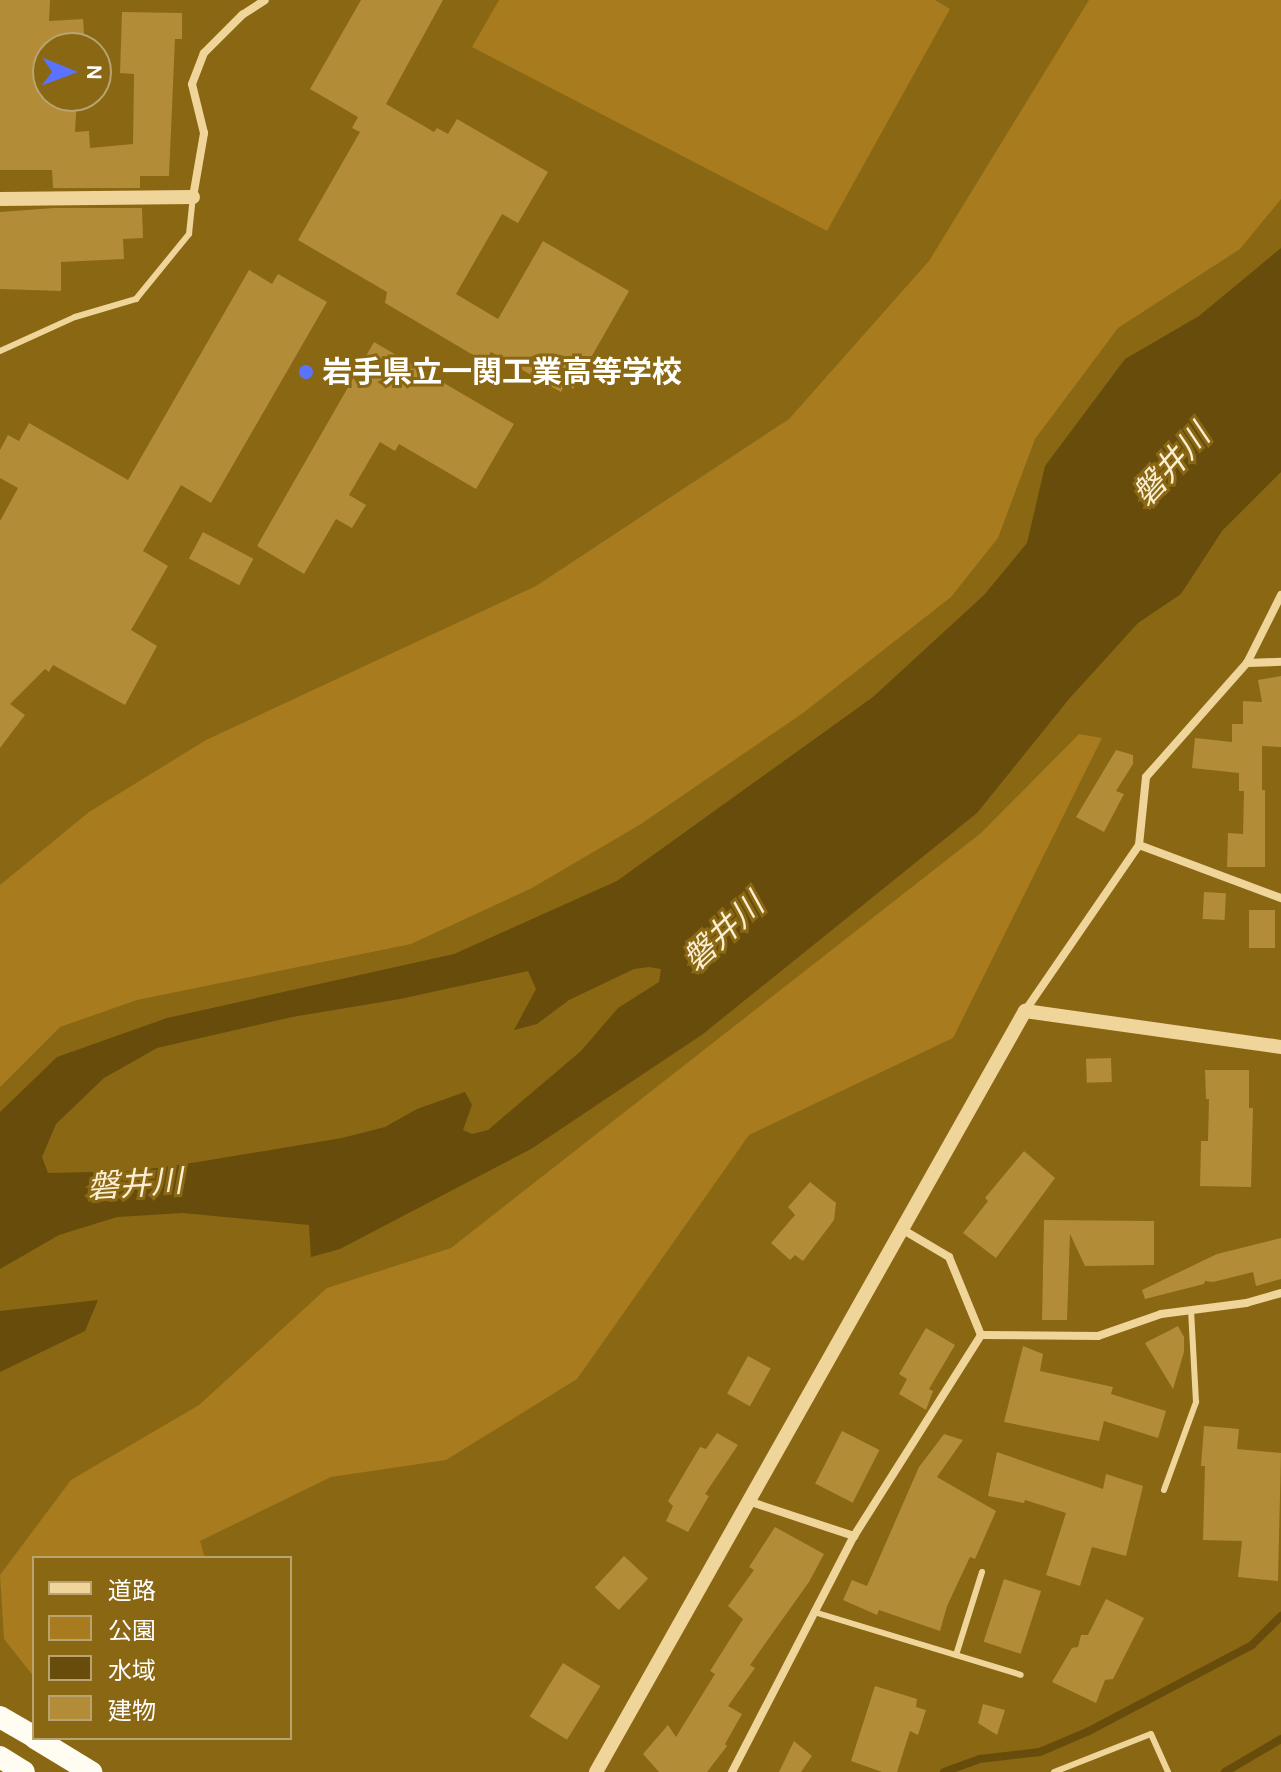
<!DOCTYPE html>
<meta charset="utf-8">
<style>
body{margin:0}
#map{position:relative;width:1281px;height:1772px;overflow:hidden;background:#8a6713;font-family:Karla,"Noto Sans JP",sans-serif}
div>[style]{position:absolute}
.green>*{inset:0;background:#a77b1e}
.water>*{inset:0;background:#674c0c}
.stream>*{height:8px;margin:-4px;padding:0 4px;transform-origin:4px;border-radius:4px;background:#674c0c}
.building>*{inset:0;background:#b28c37;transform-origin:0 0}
.service>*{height:6px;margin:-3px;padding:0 3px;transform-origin:3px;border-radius:3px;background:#f0d59b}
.minor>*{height:8px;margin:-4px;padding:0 4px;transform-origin:4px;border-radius:4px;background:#f0d59b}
.tertiary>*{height:14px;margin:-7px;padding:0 7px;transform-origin:7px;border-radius:7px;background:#f0d59b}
.trunk>*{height:22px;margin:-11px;padding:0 11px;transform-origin:11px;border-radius:11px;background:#fffcf2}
.dots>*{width:22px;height:22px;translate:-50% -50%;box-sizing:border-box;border:4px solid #8a6713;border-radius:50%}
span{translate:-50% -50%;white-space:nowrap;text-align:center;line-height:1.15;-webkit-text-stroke:6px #8a6713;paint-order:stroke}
.poi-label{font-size:30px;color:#fff;font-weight:700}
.left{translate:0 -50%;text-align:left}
.water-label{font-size:32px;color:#fceed2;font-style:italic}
.legend{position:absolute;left:32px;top:1556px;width:260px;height:184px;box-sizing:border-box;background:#8a6713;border:2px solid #b9a471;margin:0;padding:10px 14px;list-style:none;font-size:24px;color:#fff}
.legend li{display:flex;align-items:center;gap:16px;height:40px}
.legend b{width:40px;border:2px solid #b9a471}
.north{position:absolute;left:32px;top:32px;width:80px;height:80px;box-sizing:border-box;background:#8a6713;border:2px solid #b9a471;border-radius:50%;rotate:91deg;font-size:22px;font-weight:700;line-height:32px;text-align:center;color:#fff}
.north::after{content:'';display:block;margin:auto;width:28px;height:36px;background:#5a73ff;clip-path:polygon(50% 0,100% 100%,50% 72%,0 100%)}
</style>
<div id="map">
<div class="green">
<i style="clip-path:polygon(499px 0,935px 0,950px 9px,827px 231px,472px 47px)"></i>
<i style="clip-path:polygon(1089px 0,1281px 0,1281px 199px,1240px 249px,1118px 328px,1035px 439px,998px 538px,951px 597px,803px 713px,641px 824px,532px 888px,411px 944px,137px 1000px,60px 1027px,0 1087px,0 885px,89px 812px,206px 740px,536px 586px,789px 419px,929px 261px)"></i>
<i style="clip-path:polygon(1079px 734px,1102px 738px,953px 1038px,749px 1135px,577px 1379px,446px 1460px,331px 1477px,200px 1541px,205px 1558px,34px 1558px,34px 1677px,4px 1639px,0 1575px,71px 1480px,199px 1405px,327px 1288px,451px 1248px,981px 833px)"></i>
</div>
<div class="water">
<i style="clip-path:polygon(evenodd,1281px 248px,1281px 472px,1222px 531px,1181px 594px,1138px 623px,1069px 699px,977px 813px,703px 1034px,531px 1149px,340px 1249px,311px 1257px,309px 1225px,183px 1213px,117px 1217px,59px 1235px,0 1269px,0 1112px,57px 1057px,167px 1018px,454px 954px,617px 881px,873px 697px,984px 595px,1027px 543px,1045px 466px,1125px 359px,1199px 316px,1281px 248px,649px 967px,661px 969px,659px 982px,618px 1008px,581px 1051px,488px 1130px,472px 1134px,463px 1130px,472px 1105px,465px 1092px,417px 1109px,385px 1127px,342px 1138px,198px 1162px,134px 1171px,48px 1173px,42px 1157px,56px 1124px,104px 1078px,157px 1048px,292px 1017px,400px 999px,528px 971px,536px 989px,514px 1030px,537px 1024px,569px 1000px,634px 969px,649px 967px)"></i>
<i style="clip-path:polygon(98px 1300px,85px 1331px,0 1372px,0 1311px)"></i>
</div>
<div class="stream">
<i style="left:944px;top:1772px;width:38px;rotate:-20deg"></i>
<i style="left:980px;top:1759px;width:60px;rotate:-6.7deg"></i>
<i style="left:1040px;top:1752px;width:53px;rotate:-23.2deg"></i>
<i style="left:1089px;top:1731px;width:184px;rotate:-27.8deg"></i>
<i style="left:1252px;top:1645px;width:41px;rotate:-45deg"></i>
<i style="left:1225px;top:1772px;width:65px;rotate:-30.5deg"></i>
</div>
<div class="building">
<i style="clip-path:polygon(0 0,50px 0,49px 21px,83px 19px,85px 48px,48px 48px,48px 96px,77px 96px,75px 132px,89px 131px,90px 148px,133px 144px,134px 74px,120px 73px,122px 12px,182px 13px,182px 39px,175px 39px,169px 176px,140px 176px,140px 188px,53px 188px,52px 170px,0 170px)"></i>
<i style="clip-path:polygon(361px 0,443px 0,386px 104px,434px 132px,437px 128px,448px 134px,457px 119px,548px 172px,518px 223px,502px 214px,456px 294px,498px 319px,543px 241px,629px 291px,573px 389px,565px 384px,561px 392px,491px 352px,485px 362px,385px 303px,387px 292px,298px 240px,360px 132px,352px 128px,358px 117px,310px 89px)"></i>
<i style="clip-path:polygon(54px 208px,142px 208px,143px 238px,123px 239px,124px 259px,61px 262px,61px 291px,0 289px,0 212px)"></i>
<i style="clip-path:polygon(249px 270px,272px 284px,278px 274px,327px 302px,211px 503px,181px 485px,143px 551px,168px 566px,131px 630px,157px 646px,125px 705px,53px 665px,49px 672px,45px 669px,10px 704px,25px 715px,0 748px,0 521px,18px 488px,0 478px,0 450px,8px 435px,19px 441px,29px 423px,128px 480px)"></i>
<i style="clip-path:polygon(374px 342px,514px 424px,476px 489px,399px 444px,395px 451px,380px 442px,349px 495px,366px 505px,352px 528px,336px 519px,304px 574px,257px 546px)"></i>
<i style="left:203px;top:532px;width:57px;height:30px;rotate:28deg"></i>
<i style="clip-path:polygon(1281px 676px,1281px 747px,1262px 746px,1262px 790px,1253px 790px,1265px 790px,1265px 867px,1227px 867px,1228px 833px,1243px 834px,1244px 791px,1239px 791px,1239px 773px,1192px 768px,1195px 738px,1232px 742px,1232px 724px,1243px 724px,1243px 701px,1262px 702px,1258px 680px)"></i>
<i style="clip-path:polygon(1116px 750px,1133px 755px,1133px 764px,1116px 791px,1124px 794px,1104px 832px,1076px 817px)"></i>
<i style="left:1204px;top:892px;width:22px;height:27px;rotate:3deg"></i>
<i style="left:1249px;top:910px;width:26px;height:38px"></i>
<i style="left:1111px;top:1058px;width:24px;height:25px;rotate:88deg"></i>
<i style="clip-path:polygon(1205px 1070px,1249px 1070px,1249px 1108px,1253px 1108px,1251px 1187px,1200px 1186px,1201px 1141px,1208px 1141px,1209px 1099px,1206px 1099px)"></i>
<i style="clip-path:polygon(1024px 1151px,1055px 1178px,996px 1258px,963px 1233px,988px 1201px,985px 1198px)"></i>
<i style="clip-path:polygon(810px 1182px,836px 1203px,834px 1220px,803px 1261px,795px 1255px,790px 1260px,771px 1243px,795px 1215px,788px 1207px)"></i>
<i style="clip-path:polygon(1044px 1220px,1154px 1221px,1154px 1265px,1085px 1266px,1070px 1234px,1067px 1320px,1042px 1320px)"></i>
<i style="clip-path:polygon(1281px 1238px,1281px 1279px,1256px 1286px,1253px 1272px,1213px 1282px,1205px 1281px,1204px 1284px,1145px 1299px,1142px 1290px,1217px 1254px)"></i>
<i style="clip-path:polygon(1178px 1326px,1184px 1337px,1184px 1352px,1173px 1389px,1145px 1343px)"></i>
<i style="clip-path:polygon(926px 1328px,955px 1345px,929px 1389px,933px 1391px,926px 1410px,899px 1394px,907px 1379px,899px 1374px)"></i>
<i style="clip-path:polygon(1023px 1346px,1043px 1354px,1040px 1371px,1113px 1387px,1111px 1394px,1166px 1411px,1158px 1438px,1104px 1421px,1099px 1441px,1004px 1422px)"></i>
<i style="left:748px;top:1356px;width:26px;height:43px;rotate:29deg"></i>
<i style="clip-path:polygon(1204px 1426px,1239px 1429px,1237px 1449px,1281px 1453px,1278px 1581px,1238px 1577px,1242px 1541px,1203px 1540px,1205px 1466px,1201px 1466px)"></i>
<i style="left:842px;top:1431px;width:42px;height:59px;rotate:27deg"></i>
<i style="clip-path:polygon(717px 1433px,738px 1445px,705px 1494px,709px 1496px,688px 1532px,666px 1521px,673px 1506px,668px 1501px,700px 1447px,706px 1449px)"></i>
<i style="clip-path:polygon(944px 1434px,963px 1440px,937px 1477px,996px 1511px,975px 1559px,970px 1557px,947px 1606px,940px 1631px,879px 1610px,877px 1615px,843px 1600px,852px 1580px,867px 1586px,919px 1467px)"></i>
<i style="clip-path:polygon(997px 1452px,1103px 1489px,1106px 1474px,1143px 1486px,1126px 1556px,1092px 1547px,1080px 1586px,1046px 1575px,1066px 1513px,1025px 1500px,1024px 1503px,988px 1496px)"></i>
<i style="clip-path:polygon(775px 1527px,824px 1554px,809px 1582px,750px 1665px,755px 1668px,728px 1706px,742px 1714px,725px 1744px,727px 1746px,707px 1772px,659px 1772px,643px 1754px,668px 1725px,676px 1737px,715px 1674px,710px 1671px,743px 1619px,728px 1606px,754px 1570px,749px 1567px)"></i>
<i style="left:624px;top:1556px;width:33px;height:43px;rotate:43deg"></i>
<i style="left:1004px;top:1579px;width:39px;height:66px;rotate:18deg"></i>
<i style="clip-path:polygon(1106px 1599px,1144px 1618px,1113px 1679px,1105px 1680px,1096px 1703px,1052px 1682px,1072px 1648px,1078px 1647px,1081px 1635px,1088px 1635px)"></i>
<i style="left:563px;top:1663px;width:44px;height:63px;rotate:32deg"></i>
<i style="clip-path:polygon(875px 1686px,917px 1699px,916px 1707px,926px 1710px,918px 1735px,910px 1731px,897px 1772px,882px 1772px,851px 1761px)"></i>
<i style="clip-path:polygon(983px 1704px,1005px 1710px,997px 1735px,978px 1723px)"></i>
<i style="clip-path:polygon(794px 1741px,812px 1756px,801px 1772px,779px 1772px)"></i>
</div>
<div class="service">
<i style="left:0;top:351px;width:82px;rotate:-24.4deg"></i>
<i style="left:75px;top:317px;width:64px;rotate:-16.4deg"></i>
<i style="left:136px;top:299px;width:84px;rotate:-50.8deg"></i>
<i style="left:189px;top:234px;width:37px;rotate:-84deg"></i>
<i style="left:1164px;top:1490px;width:94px;rotate:-70deg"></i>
<i style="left:1196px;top:1402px;width:92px;rotate:-93.1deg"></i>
<i style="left:814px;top:1612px;width:216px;rotate:16.9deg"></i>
<i style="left:956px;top:1655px;width:87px;rotate:-72.6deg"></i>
<i style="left:1054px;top:1772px;width:104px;rotate:-21.4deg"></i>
<i style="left:1151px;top:1734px;width:42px;rotate:65.9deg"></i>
</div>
<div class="minor">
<i style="left:193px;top:197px;width:65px;rotate:-80.2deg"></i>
<i style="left:204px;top:133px;width:50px;rotate:-103.8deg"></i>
<i style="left:192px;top:84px;width:33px;rotate:-69deg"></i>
<i style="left:204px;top:53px;width:54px;rotate:-45deg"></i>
<i style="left:242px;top:15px;width:27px;rotate:-33deg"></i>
<i style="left:1247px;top:663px;width:34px;rotate:-2deg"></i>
<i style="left:1139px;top:845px;width:68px;rotate:-84.1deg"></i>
<i style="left:1146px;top:777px;width:152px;rotate:-48.5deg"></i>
<i style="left:1247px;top:663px;width:76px;rotate:-63.4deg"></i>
<i style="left:1025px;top:1011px;width:201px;rotate:-55.5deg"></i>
<i style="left:1139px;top:845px;width:152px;rotate:20.5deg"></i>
<i style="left:900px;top:1228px;width:57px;rotate:30.6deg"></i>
<i style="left:949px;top:1257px;width:84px;rotate:67.7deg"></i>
<i style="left:981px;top:1335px;width:117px;rotate:0.5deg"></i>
<i style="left:1098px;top:1336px;width:67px;rotate:-19.2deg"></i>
<i style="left:1161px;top:1314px;width:86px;rotate:-7.4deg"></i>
<i style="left:1246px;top:1303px;width:36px;rotate:-16deg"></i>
<i style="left:748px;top:1501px;width:112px;rotate:18.3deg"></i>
<i style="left:732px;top:1772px;width:266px;rotate:-62.7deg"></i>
<i style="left:854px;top:1536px;width:238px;rotate:-57.7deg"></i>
</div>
<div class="tertiary">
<i style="left:0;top:199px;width:193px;rotate:-0.6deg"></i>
<i style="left:596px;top:1772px;width:874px;rotate:-60.59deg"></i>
<i style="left:1025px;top:1011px;width:259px;rotate:8deg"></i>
</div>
<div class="trunk">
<i style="left:0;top:1717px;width:39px;rotate:30deg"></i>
<i style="left:35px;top:1738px;width:66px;rotate:31.3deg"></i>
<i style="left:0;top:1757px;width:28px;rotate:32deg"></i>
</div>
<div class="dots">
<i style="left:306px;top:372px;background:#5a73ff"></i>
</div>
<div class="poi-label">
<span class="left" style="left:322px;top:372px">岩手県立一関工業高等学校</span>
</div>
<div class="water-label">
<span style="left:1172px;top:466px;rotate:-48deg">磐井川</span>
<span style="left:724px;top:933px;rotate:-43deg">磐井川</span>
<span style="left:135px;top:1185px;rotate:-4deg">磐井川</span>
</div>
<ul class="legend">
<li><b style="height:10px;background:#f0d59b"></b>道路</li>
<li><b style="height:22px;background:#a77b1e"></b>公園</li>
<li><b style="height:22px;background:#674c0c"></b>水域</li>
<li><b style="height:22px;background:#b28c37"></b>建物</li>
</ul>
<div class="north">N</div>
</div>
